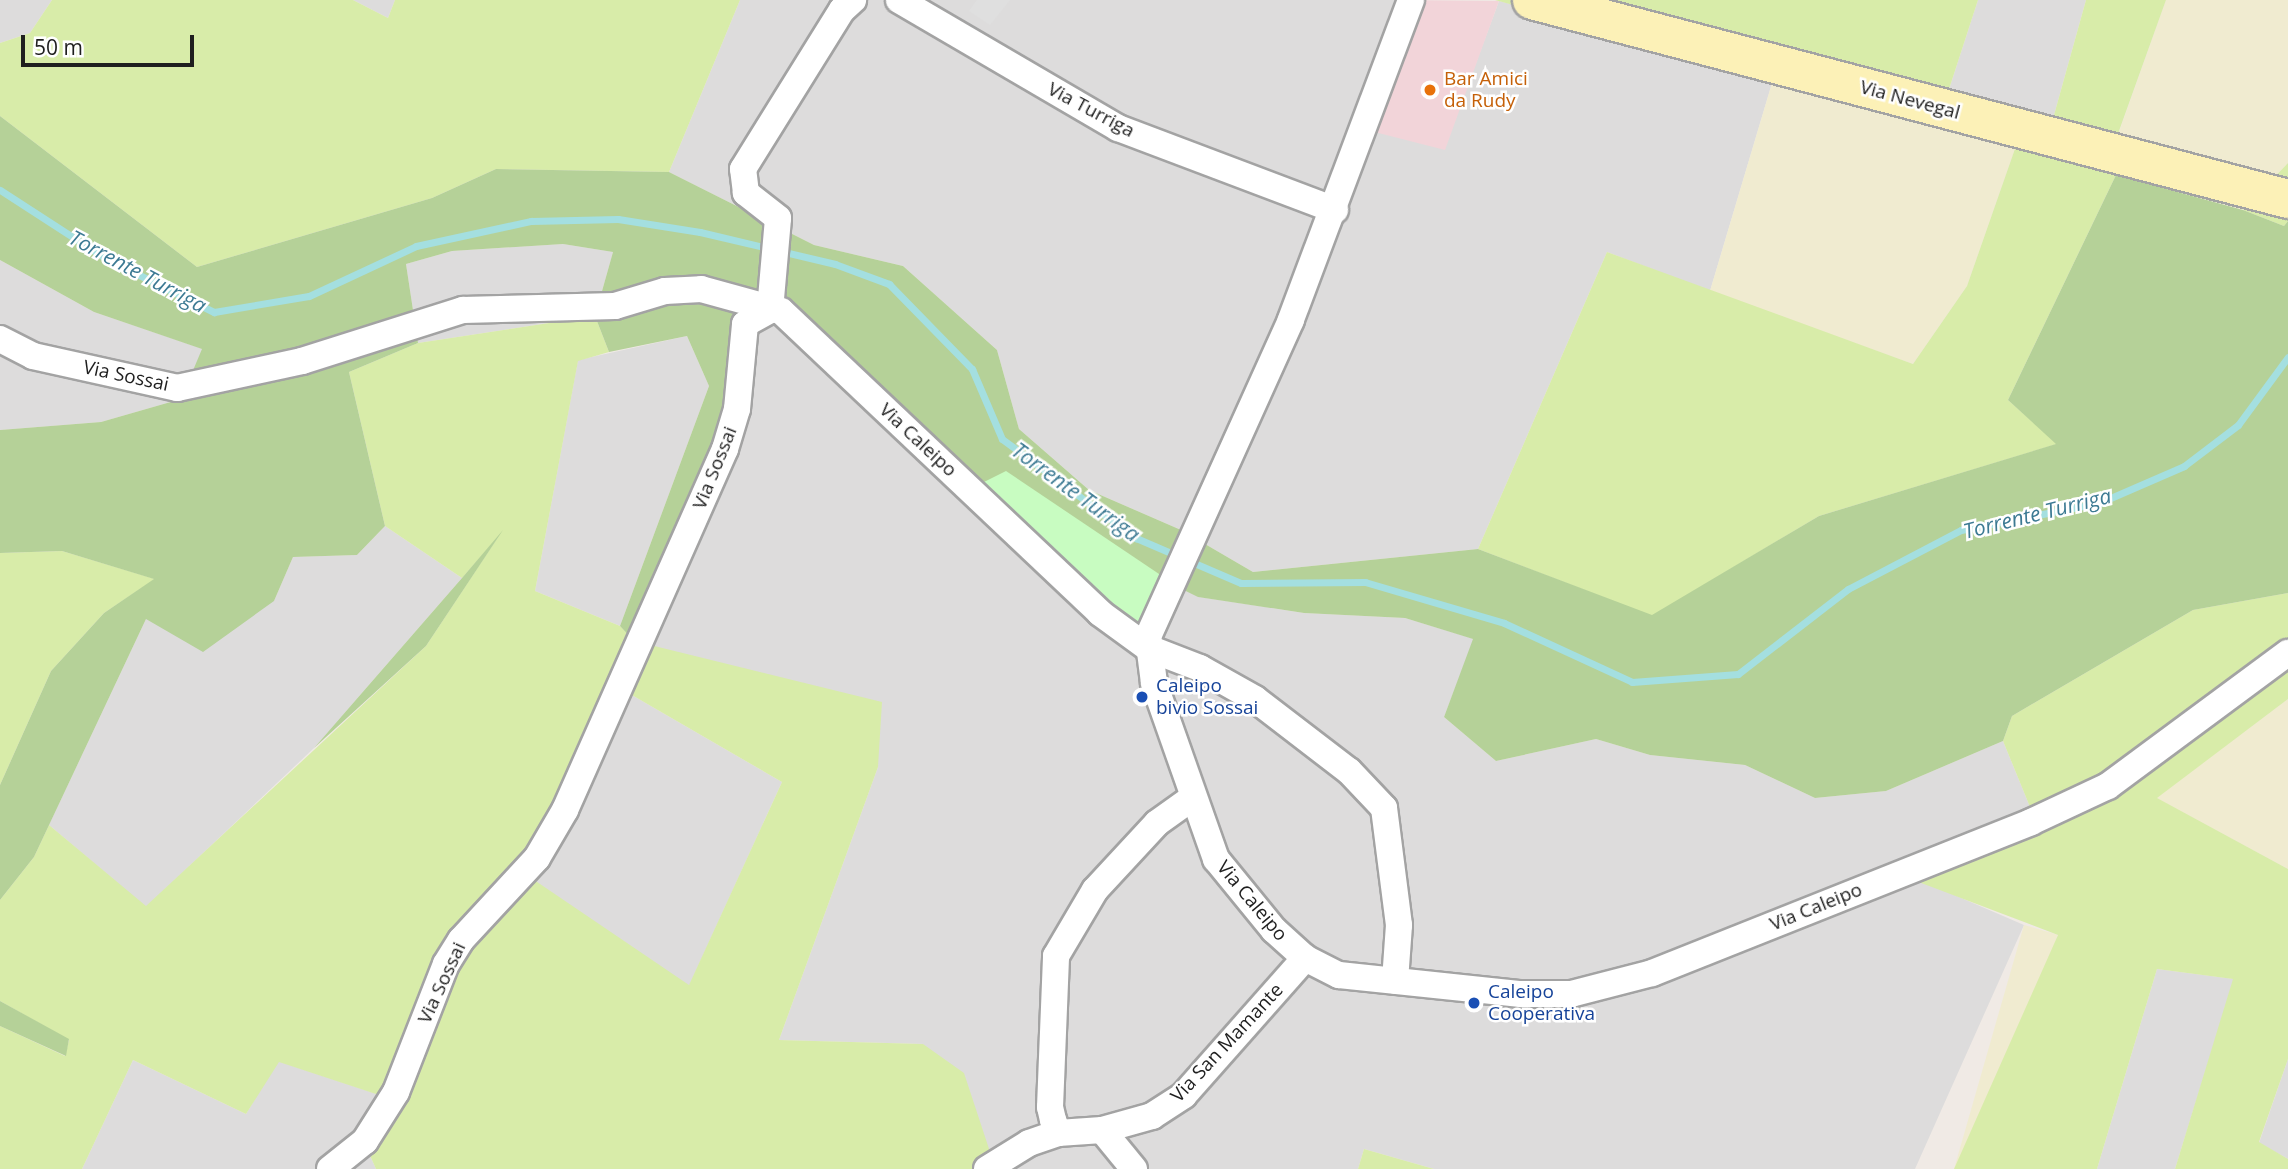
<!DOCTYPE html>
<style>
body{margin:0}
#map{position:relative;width:2288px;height:1169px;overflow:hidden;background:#f0eae5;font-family:"Open Sans",sans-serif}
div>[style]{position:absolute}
.residential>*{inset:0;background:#dddcdc}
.commercial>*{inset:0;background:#f2d4d9}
.farmland>*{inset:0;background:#f0ebd0;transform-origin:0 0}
.grass>*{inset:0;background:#d8eca9}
.forest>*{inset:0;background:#b5d198}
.park>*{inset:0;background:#c8fcc1}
.parking>*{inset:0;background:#dfdfdf}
.stream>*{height:7px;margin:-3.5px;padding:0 3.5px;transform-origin:3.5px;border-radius:3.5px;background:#a4dfe0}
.roads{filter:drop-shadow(2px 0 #a3a3a3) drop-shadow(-2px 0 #a3a3a3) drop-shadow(0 2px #a3a3a3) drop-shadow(0 -2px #a3a3a3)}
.minor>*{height:26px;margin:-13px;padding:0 13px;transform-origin:13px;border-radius:13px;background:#fff}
.secondary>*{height:38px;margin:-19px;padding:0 19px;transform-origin:19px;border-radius:19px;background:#fcf1b7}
.dots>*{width:19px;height:19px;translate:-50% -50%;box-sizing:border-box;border:4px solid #fff;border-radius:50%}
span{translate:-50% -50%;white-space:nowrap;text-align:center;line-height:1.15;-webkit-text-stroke:5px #fff;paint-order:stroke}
.food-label{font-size:19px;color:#c56008}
.left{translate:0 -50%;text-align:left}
.street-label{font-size:19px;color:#1f1f1f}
.transit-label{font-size:19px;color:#164399}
.water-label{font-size:21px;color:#3c7a93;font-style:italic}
.scale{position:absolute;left:21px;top:35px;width:173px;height:32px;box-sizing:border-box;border:4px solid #1f1f1f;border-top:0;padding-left:9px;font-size:21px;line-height:24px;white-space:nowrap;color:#1f1f1f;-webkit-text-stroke:5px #fff;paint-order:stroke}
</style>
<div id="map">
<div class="residential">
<i style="clip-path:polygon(0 0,52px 0,30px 33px,0 43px)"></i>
<i style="clip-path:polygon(353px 0,395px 0,388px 18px)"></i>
<i style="clip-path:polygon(740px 0,1398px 0,1444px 149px,1499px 1px,1775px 73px,1710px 291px,1607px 252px,1478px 549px,1253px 572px,1181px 530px,1089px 490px,1019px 429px,997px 350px,903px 266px,814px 245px,669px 172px)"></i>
<i style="clip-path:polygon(1978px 0,2086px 0,2044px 151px,1939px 120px)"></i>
<i style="clip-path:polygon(563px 244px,613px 252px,595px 316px,418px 343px,406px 264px,452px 251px)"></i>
<i style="clip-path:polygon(0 260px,94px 312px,203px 349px,181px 399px,101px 422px,0 430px)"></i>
<i style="clip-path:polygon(768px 315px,1199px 597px,1304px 613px,1405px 618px,1474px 639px,1444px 717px,1496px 761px,1596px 739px,1650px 755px,1745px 765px,1815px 798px,1886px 791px,2003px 741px,2037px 824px,1908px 875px,2024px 925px,1915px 1169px,1434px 1169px,1364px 1149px,1358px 1169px,984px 1169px,923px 1044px,779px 1040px,878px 767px,634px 641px,735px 325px)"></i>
<i style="clip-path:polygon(687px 336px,709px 386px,620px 626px,535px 591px,578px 360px)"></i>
<i style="clip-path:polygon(385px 526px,462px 578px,314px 748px,146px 907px,49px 825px,146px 619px,274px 601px,293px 557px,357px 555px)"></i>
<i style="clip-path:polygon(618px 687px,782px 782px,689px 986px,514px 867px)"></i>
<i style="clip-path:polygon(2157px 969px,2234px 979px,2175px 1169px,2097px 1169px)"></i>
<i style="clip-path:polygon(2288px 1059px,2288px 1159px,2259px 1143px)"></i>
<i style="clip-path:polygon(133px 1060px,246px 1114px,278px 1061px,383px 1096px,360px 1133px,376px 1169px,82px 1169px)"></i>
</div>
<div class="commercial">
<i style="clip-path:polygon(1398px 0,1499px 1px,1445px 150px,1355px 127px)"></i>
</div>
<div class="farmland">
<i style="clip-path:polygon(2166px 0,2288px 0,2288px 163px,2243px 210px,2105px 171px)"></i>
<i style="clip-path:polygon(1775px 73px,2017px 143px,1967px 286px,1913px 364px,1710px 291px)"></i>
<i style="clip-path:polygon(2288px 699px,2288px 869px,2156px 798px)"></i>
<i style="left:2024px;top:925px;width:35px;height:267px;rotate:16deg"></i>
</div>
<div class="grass">
<i style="clip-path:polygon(52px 0,353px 0,388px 18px,395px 0,740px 0,669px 172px,496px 169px,432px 198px,197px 267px,0 116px,0 43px,30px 33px)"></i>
<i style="clip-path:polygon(1495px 0,1978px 0,1939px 120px)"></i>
<i style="clip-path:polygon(2086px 0,2166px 0,2105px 170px,2116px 175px,2008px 400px,2057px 444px,1819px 516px,1652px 616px,1478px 549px,1607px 252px,1913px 364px,1967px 286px,2017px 143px,2044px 151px)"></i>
<i style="clip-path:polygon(2288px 163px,2288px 221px,2284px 226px,2243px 210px)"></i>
<i style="clip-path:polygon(evenodd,595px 316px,609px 352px,578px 361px,535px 591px,620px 626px,634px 641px,882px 702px,878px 767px,779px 1040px,923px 1044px,964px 1073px,994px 1164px,984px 1169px,376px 1169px,360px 1133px,382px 1096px,279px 1062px,246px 1114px,133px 1060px,82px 1169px,0 1169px,0 1026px,65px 1056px,69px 1040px,0 1001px,0 900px,34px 857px,49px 825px,146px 906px,426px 646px,498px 537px,462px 578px,385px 526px,349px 372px,418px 343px,595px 316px,618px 687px,782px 782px,689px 985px,515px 867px,618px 687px)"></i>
<i style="clip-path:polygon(62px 551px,155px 579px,104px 613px,51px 671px,0 785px,0 553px)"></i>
<i style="clip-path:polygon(2288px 593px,2288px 699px,2157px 798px,2288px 869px,2288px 1059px,2259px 1142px,2288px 1159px,2288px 1169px,2175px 1169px,2233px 979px,2157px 969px,2097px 1169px,1954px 1169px,2058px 935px,1916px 881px,2037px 824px,2003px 741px,2012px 716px,2193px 610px)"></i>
<i style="clip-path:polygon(1364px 1149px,1434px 1169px,1358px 1169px)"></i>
</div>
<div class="forest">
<i style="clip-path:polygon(0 116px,197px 267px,432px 198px,496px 169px,669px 172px,814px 245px,903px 266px,997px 350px,1019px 429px,1089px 490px,1181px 530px,1253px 572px,1478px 549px,1652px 615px,1819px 516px,2056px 444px,2008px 400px,2116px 175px,2243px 210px,2284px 226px,2288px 221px,2288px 593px,2193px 610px,2012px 716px,2003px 741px,1886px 791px,1815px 798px,1745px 765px,1650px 755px,1596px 739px,1496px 761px,1444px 717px,1473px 639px,1405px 618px,1304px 613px,1198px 597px,974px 487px,768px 315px,736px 326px,735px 392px,634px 641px,620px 626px,709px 386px,687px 336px,609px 352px,595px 316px,613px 252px,563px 244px,452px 251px,406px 264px,418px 343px,349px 372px,385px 526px,357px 555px,293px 557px,274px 601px,203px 652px,146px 619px,34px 857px,0 900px,0 785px,51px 671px,104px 613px,154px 579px,62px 551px,0 553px,0 430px,101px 422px,181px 399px,202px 349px,94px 312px,0 260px)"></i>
<i style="clip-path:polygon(503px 530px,426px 646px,314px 748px,462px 578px)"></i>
<i style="clip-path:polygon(0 1001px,69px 1039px,66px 1056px,0 1026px)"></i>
</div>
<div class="park">
<i style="clip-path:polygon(1006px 471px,1165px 578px,1141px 637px,974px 487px)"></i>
</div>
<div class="parking">
<i style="clip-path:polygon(977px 0,1010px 0,990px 25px,969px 11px)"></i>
</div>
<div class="stream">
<i style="left:0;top:190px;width:125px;rotate:32.9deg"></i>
<i style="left:105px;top:258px;width:122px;rotate:26.4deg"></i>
<i style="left:214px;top:312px;width:96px;rotate:-9.6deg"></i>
<i style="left:309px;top:296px;width:118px;rotate:-25deg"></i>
<i style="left:416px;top:246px;width:118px;rotate:-12.3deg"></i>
<i style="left:531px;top:221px;width:87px;rotate:-1.3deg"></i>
<i style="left:618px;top:219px;width:83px;rotate:9deg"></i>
<i style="left:700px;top:232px;width:139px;rotate:13.3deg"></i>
<i style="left:835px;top:264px;width:58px;rotate:20.3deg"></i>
<i style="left:889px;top:284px;width:119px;rotate:45.7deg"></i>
<i style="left:972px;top:369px;width:76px;rotate:66.8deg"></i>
<i style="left:1002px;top:439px;width:167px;rotate:36.5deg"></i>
<i style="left:1136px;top:538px;width:114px;rotate:23.2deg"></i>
<i style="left:1241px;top:583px;width:124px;rotate:-0.5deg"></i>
<i style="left:1365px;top:582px;width:145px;rotate:16.4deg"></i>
<i style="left:1504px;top:623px;width:141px;rotate:24.7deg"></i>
<i style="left:1632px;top:682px;width:106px;rotate:-4.3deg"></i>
<i style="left:1738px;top:674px;width:139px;rotate:-37.7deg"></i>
<i style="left:1848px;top:589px;width:127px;rotate:-27.6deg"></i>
<i style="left:1961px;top:530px;width:141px;rotate:-11.1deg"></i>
<i style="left:2099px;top:503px;width:93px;rotate:-23.5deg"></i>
<i style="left:2184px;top:466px;width:68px;rotate:-37.2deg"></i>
<i style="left:2238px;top:425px;width:84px;rotate:-53.7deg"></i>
</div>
<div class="roads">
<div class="minor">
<i style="left:899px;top:0;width:254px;rotate:30.3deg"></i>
<i style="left:1118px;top:128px;width:232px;rotate:20.7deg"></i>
<i style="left:1411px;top:0;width:342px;rotate:110.6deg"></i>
<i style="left:1291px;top:320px;width:347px;rotate:114.3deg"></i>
<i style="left:1148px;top:636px;width:47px;rotate:82.7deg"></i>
<i style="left:1154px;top:683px;width:187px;rotate:70.6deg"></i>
<i style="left:1216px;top:859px;width:92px;rotate:50.8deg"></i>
<i style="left:1274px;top:930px;width:42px;rotate:42.1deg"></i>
<i style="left:1305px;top:958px;width:38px;rotate:27deg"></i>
<i style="left:1339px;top:975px;width:183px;rotate:6deg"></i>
<i style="left:1521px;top:994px;width:50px"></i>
<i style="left:1571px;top:994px;width:84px;rotate:-14.5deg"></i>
<i style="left:1652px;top:973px;width:408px;rotate:-21.7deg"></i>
<i style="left:2031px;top:822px;width:85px;rotate:-25.1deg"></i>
<i style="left:2108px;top:786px;width:224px;rotate:-36.5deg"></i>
<i style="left:770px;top:310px;width:92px;rotate:-85deg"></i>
<i style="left:778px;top:218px;width:41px;rotate:-142deg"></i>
<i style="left:746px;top:193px;width:24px;rotate:-97deg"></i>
<i style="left:743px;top:169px;width:187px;rotate:-58.1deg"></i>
<i style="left:842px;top:10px;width:15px;rotate:-42deg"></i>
<i style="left:0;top:339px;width:37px;rotate:27deg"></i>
<i style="left:33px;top:356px;width:148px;rotate:12.5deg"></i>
<i style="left:177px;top:388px;width:128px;rotate:-12.2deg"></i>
<i style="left:302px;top:361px;width:169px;rotate:-17.6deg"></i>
<i style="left:463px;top:310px;width:152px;rotate:-1.5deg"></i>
<i style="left:615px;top:306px;width:52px;rotate:-16.7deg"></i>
<i style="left:665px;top:291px;width:36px;rotate:-3deg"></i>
<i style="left:701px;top:289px;width:83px;rotate:15.4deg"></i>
<i style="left:781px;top:311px;width:439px;rotate:43.4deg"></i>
<i style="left:1100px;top:613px;width:59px;rotate:36.1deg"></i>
<i style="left:1148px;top:648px;width:56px;rotate:21deg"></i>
<i style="left:1200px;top:668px;width:63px;rotate:29.4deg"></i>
<i style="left:1255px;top:699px;width:118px;rotate:37.5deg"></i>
<i style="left:1349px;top:771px;width:51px;rotate:46.6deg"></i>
<i style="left:1384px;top:808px;width:118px;rotate:82.7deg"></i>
<i style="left:1399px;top:925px;width:56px;rotate:94.1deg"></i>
<i style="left:1102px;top:1130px;width:52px;rotate:-15.6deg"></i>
<i style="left:1152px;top:1116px;width:38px;rotate:-33deg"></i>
<i style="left:1184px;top:1095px;width:183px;rotate:-48.5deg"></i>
<i style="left:330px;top:1169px;width:45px;rotate:-38.7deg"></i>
<i style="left:365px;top:1141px;width:58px;rotate:-57.7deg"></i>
<i style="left:396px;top:1092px;width:137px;rotate:-68.7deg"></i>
<i style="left:446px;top:964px;width:28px;rotate:-58deg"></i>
<i style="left:461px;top:940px;width:112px;rotate:-47.2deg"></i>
<i style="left:537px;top:858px;width:56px;rotate:-59.7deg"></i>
<i style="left:565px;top:810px;width:395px;rotate:-66.1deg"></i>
<i style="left:725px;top:449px;width:42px;rotate:-73.3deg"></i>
<i style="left:737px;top:409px;width:85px;rotate:-84.6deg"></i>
<i style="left:745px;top:324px;width:29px;rotate:-29deg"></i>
<i style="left:987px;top:1169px;width:49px;rotate:-31.8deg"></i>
<i style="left:1029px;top:1143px;width:31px;rotate:-19deg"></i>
<i style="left:1134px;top:1169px;width:50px;rotate:-129.4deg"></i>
<i style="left:1102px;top:1130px;width:44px;rotate:176.1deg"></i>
<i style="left:1058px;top:1133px;width:14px;rotate:-111deg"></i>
<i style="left:1053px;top:1120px;width:13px;rotate:-103deg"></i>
<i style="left:1050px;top:1107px;width:151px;rotate:-87.7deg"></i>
<i style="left:1056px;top:956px;width:77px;rotate:-59.4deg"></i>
<i style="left:1095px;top:890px;width:91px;rotate:-47.2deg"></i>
<i style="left:1157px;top:823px;width:43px;rotate:-35.5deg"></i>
</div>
<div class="secondary">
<i style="left:1532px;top:0;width:782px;rotate:14.75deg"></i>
</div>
</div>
<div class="dots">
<i style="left:1430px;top:90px;background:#e8710a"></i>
<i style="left:1142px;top:697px;background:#1a4fb4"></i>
<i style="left:1474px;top:1003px;background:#1a4fb4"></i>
</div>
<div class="food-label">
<span class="left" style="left:1444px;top:90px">Bar Amici<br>da Rudy</span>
</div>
<div class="street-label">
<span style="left:1910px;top:100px;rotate:15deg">Via Nevegal</span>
<span style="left:1091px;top:110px;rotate:28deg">Via Turriga</span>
<span style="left:126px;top:376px;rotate:12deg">Via Sossai</span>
<span style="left:918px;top:440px;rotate:43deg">Via Caleipo</span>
<span style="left:715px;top:468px;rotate:-68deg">Via Sossai</span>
<span style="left:1252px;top:901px;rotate:50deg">Via Caleipo</span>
<span style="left:1816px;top:907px;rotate:-22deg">Via Caleipo</span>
<span style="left:442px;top:983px;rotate:-65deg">Via Sossai</span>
<span style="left:1227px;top:1043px;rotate:-47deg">Via San Mamante</span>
</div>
<div class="transit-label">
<span class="left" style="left:1156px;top:697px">Caleipo<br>bivio Sossai</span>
<span class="left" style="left:1488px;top:1003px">Caleipo<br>Cooperativa</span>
</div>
<div class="water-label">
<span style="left:138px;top:271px;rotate:28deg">Torrente Turriga</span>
<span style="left:1076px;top:492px;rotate:36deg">Torrente Turriga</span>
<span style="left:2037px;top:513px;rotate:-14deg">Torrente Turriga</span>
</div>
<div class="scale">50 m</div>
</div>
